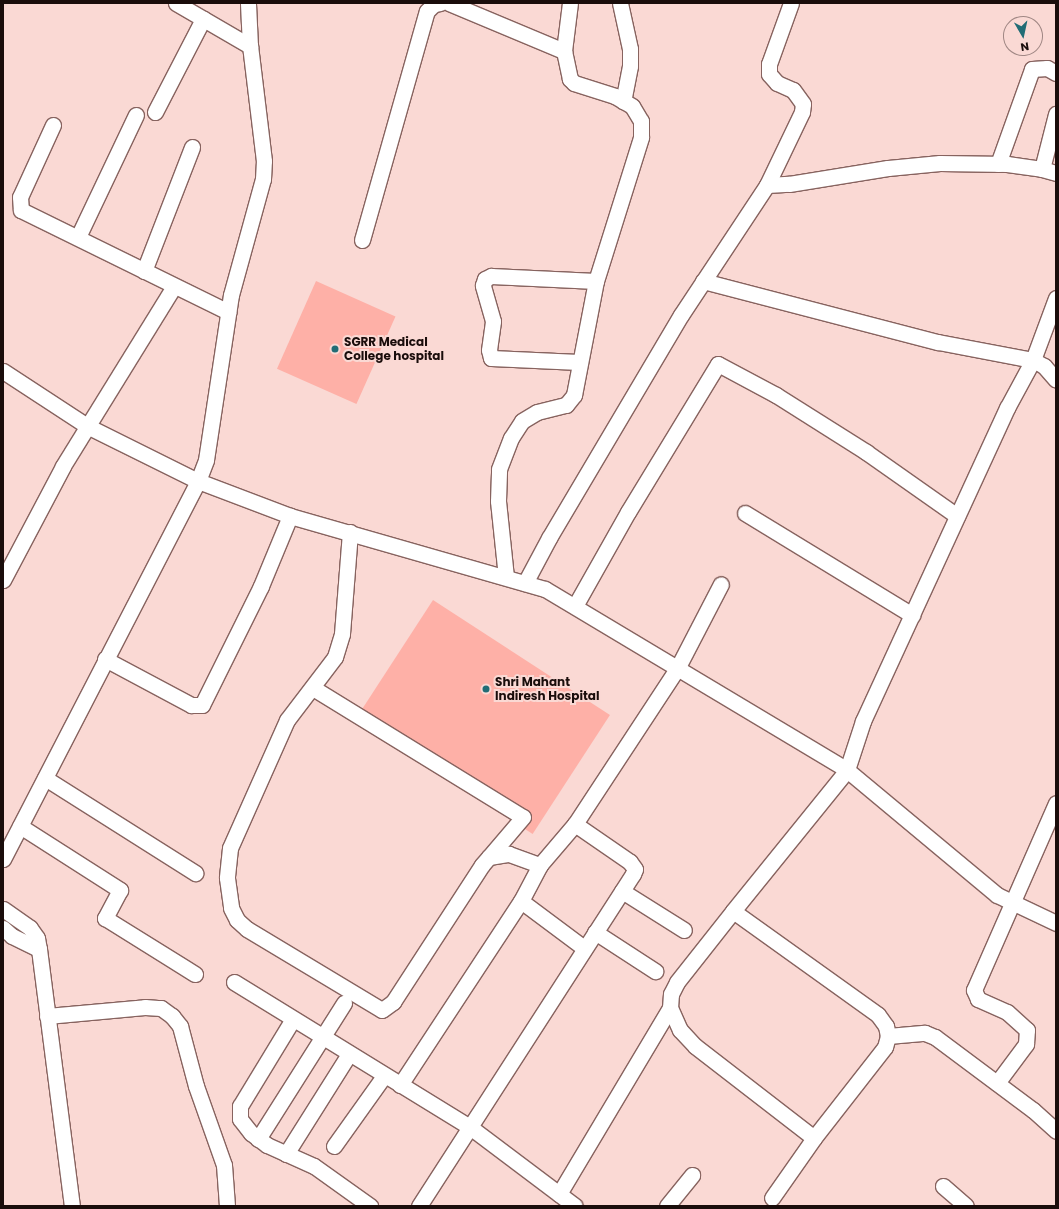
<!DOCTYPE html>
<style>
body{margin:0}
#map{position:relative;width:1059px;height:1209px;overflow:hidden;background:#fad9d4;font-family:Poppins,sans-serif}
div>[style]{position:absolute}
.building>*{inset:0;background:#feb0a7;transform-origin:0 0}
.roads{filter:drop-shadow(1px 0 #87635f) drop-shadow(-1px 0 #87635f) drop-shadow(0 1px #87635f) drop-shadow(0 -1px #87635f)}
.minor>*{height:15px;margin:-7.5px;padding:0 7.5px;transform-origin:7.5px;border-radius:7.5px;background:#fff}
.dots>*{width:11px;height:11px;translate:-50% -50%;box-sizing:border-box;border:2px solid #fad9d4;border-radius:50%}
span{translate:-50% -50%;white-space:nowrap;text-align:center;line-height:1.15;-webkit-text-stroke:4px #fad9d4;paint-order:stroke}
.poi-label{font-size:12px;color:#1a0d0b;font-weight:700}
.left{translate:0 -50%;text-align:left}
.frame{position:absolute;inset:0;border:4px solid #1a0d0b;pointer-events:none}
.north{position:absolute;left:1003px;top:16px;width:40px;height:40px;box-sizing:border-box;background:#fad9d4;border:1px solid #a08784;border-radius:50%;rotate:171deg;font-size:11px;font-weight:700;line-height:16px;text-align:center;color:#1a0d0b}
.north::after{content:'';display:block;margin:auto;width:14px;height:18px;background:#226c75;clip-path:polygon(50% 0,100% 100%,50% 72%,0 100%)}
</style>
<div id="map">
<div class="building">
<i style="left:316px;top:281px;width:87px;height:96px;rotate:24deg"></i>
<i style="left:433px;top:600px;width:211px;height:142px;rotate:33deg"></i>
</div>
<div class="roads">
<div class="minor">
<i style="left:176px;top:3px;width:86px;rotate:30.2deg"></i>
<i style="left:449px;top:3px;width:125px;rotate:22.7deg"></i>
<i style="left:620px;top:3px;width:47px;rotate:77.7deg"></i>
<i style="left:630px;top:49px;width:17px;rotate:90deg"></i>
<i style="left:630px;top:66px;width:36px;rotate:101deg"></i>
<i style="left:791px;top:3px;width:65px;rotate:109.8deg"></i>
<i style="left:769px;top:64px;width:10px;rotate:90deg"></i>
<i style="left:769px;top:74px;width:12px;rotate:48deg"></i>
<i style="left:777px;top:83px;width:17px;rotate:24deg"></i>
<i style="left:793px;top:90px;width:17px;rotate:54deg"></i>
<i style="left:803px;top:104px;width:8px;rotate:97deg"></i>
<i style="left:802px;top:112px;width:81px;rotate:115.6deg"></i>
<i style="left:767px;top:185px;width:22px;rotate:-3deg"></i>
<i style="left:789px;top:184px;width:100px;rotate:-9.2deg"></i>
<i style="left:888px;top:168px;width:52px;rotate:-5.5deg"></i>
<i style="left:940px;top:163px;width:67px;rotate:0.9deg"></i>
<i style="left:1007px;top:164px;width:35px;rotate:8deg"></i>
<i style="left:1042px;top:169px;width:15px;rotate:16deg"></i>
<i style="left:155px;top:112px;width:105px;rotate:-62.7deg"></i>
<i style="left:53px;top:125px;width:79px;rotate:114.6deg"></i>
<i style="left:20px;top:197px;width:13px;rotate:86deg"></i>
<i style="left:21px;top:210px;width:231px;rotate:26.2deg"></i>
<i style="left:998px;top:164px;width:101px;rotate:-70.3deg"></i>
<i style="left:1032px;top:69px;width:15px;rotate:-4deg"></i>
<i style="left:1047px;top:68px;width:10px;rotate:29deg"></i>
<i style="left:1042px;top:169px;width:57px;rotate:-75.7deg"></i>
<i style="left:78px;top:237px;width:135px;rotate:-64.6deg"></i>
<i style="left:362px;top:240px;width:238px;rotate:-74.2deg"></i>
<i style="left:427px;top:11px;width:10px;rotate:-45deg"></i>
<i style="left:434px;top:4px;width:6px;rotate:-9deg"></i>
<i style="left:144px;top:271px;width:133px;rotate:-68.8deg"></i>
<i style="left:703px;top:281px;width:243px;rotate:14.6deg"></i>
<i style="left:938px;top:342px;width:97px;rotate:10.7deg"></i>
<i style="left:1033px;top:360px;width:13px;rotate:29deg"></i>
<i style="left:1044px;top:366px;width:18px;rotate:49deg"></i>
<i style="left:579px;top:362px;width:88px;rotate:-177.4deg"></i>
<i style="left:491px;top:358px;width:8px;rotate:-104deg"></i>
<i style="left:489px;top:350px;width:29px;rotate:-82deg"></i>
<i style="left:493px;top:321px;width:37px;rotate:-106deg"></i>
<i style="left:483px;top:285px;width:6px;rotate:-72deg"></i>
<i style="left:485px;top:279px;width:7px;rotate:-27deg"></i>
<i style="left:491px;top:276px;width:105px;rotate:2.7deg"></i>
<i style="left:3px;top:371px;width:100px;rotate:33.2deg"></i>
<i style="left:87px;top:426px;width:124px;rotate:26.4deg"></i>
<i style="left:198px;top:481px;width:98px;rotate:20.8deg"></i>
<i style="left:290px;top:516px;width:265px;rotate:16deg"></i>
<i style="left:545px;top:589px;width:352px;rotate:30.9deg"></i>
<i style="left:847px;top:770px;width:195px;rotate:39.8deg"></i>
<i style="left:997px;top:895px;width:65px;rotate:25.4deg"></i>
<i style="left:745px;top:513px;width:196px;rotate:31.4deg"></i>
<i style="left:350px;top:532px;width:102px;rotate:94.5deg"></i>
<i style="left:342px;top:634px;width:24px;rotate:107deg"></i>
<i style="left:335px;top:657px;width:79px;rotate:127.3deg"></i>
<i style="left:287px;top:720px;width:140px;rotate:114deg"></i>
<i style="left:230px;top:848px;width:30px;rotate:96deg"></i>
<i style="left:227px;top:878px;width:30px;rotate:82deg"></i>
<i style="left:231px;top:908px;width:13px;rotate:63deg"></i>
<i style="left:237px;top:920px;width:13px;rotate:42deg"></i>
<i style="left:247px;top:929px;width:157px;rotate:31deg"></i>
<i style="left:382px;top:1010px;width:14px;rotate:-36deg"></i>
<i style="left:393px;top:1002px;width:163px;rotate:-57deg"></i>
<i style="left:482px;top:865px;width:11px;rotate:-49deg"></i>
<i style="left:489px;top:857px;width:20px;rotate:-9deg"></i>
<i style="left:509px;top:854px;width:33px;rotate:20deg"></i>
<i style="left:506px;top:577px;width:76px;rotate:-96deg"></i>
<i style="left:498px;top:501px;width:32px;rotate:-88deg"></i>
<i style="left:499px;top:469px;width:33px;rotate:-69deg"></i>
<i style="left:511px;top:438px;width:20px;rotate:-57deg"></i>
<i style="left:522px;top:421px;width:17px;rotate:-31deg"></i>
<i style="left:537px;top:412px;width:30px;rotate:-14deg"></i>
<i style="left:566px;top:405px;width:13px;rotate:-51deg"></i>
<i style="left:574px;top:395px;width:116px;rotate:-79.1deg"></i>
<i style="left:596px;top:281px;width:151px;rotate:-72.6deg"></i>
<i style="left:641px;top:137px;width:16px;rotate:-90deg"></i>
<i style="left:641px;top:121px;width:17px;rotate:-121deg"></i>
<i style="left:632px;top:106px;width:20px;rotate:-150deg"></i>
<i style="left:615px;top:96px;width:43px;rotate:-162.4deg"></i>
<i style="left:574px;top:83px;width:6px;rotate:-135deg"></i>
<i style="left:570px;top:79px;width:29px;rotate:-102deg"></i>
<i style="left:564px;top:51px;width:48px;rotate:-82.9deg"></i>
<i style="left:3px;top:580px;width:129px;rotate:-62.2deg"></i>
<i style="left:63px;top:466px;width:211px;rotate:-58.3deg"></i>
<i style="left:525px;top:583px;width:51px;rotate:-61.9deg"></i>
<i style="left:549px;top:538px;width:259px;rotate:-59.4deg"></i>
<i style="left:681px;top:315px;width:156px;rotate:-56.5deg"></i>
<i style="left:575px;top:606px;width:108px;rotate:-60.6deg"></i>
<i style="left:628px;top:512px;width:173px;rotate:-58.7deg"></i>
<i style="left:718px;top:364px;width:66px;rotate:28.1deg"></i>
<i style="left:776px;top:395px;width:107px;rotate:32.3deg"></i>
<i style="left:866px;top:452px;width:111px;rotate:35.1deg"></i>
<i style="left:105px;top:659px;width:98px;rotate:28.1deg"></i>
<i style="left:191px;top:705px;width:11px"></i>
<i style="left:202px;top:705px;width:133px;rotate:-63.6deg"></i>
<i style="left:261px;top:586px;width:76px;rotate:-67.5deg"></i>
<i style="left:313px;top:688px;width:246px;rotate:31.6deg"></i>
<i style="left:523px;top:817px;width:52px;rotate:130.4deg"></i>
<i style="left:45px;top:778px;width:178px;rotate:32.3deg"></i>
<i style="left:20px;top:826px;width:119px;rotate:32.6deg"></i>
<i style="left:120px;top:890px;width:32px;rotate:118deg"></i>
<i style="left:105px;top:918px;width:106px;rotate:31.9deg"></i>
<i style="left:3px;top:859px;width:425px;rotate:-62.7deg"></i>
<i style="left:198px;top:481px;width:22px;rotate:-69deg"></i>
<i style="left:206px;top:460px;width:167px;rotate:-81.4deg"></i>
<i style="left:231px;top:295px;width:120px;rotate:-74.6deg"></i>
<i style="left:263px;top:179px;width:18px;rotate:-87deg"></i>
<i style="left:264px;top:161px;width:116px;rotate:-96.9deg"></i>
<i style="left:250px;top:46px;width:43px;rotate:-92.7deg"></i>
<i style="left:622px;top:891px;width:73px;rotate:32.2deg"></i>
<i style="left:521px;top:901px;width:79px;rotate:36.7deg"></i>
<i style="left:3px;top:909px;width:33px;rotate:35deg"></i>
<i style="left:30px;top:928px;width:12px;rotate:55deg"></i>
<i style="left:37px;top:938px;width:11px;rotate:80deg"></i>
<i style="left:39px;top:949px;width:259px;rotate:82.7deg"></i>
<i style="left:733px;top:911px;width:178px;rotate:35.6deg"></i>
<i style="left:878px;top:1015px;width:14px;rotate:54deg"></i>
<i style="left:886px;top:1026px;width:10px;rotate:79deg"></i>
<i style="left:888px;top:1036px;width:11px;rotate:105deg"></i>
<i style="left:885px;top:1047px;width:115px;rotate:128deg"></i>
<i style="left:814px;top:1138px;width:73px;rotate:125deg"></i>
<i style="left:3px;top:928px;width:12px;rotate:42deg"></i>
<i style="left:12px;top:936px;width:30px;rotate:26deg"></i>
<i style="left:595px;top:932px;width:72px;rotate:33deg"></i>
<i style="left:234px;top:982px;width:277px;rotate:31.6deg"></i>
<i style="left:470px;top:1127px;width:131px;rotate:37deg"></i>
<i style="left:47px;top:1016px;width:98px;rotate:-5.2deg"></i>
<i style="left:145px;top:1007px;width:16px;rotate:4deg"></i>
<i style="left:161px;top:1008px;width:14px;rotate:36deg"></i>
<i style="left:172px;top:1016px;width:13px;rotate:51deg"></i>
<i style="left:180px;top:1026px;width:62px;rotate:75.1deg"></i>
<i style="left:196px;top:1086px;width:84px;rotate:70.5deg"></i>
<i style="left:224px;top:1165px;width:41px;rotate:85.8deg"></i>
<i style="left:293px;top:1019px;width:102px;rotate:121.3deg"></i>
<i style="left:240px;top:1106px;width:13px;rotate:90deg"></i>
<i style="left:240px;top:1119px;width:18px;rotate:52deg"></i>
<i style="left:251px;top:1133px;width:20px;rotate:37deg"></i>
<i style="left:267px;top:1145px;width:51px;rotate:24.1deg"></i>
<i style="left:314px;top:1166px;width:69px;rotate:35.5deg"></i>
<i style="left:888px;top:1036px;width:37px;rotate:-5deg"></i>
<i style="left:925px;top:1033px;width:11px;rotate:22deg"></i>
<i style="left:935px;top:1037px;width:122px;rotate:36.7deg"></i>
<i style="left:1033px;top:1110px;width:31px;rotate:42deg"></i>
<i style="left:997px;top:1083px;width:49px;rotate:-53.4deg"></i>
<i style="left:1026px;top:1044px;width:14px;rotate:-86deg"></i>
<i style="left:1027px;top:1030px;width:27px;rotate:-138deg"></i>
<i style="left:1007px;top:1012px;width:32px;rotate:-156deg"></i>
<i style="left:978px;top:999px;width:10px;rotate:-114deg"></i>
<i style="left:974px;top:990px;width:204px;rotate:-66.3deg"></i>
<i style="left:400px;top:1085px;width:220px;rotate:-56.7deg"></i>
<i style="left:521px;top:901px;width:41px;rotate:-62.2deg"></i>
<i style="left:540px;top:865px;width:54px;rotate:-49.5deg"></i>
<i style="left:575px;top:824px;width:188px;rotate:-56.7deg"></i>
<i style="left:678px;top:667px;width:93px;rotate:-62.6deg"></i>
<i style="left:814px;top:1138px;width:150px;rotate:-142.3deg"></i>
<i style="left:695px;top:1046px;width:22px;rotate:-133deg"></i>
<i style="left:680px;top:1030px;width:24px;rotate:-114deg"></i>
<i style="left:670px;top:1008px;width:14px;rotate:-86deg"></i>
<i style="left:671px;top:994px;width:13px;rotate:-63deg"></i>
<i style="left:677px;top:982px;width:90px;rotate:-51.7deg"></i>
<i style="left:733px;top:911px;width:181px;rotate:-51deg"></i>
<i style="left:847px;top:770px;width:52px;rotate:-71.9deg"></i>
<i style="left:863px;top:721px;width:345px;rotate:-65.3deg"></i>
<i style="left:1007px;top:408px;width:55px;rotate:-61.6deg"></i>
<i style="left:1033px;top:360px;width:66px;rotate:-69.6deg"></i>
<i style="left:258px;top:1139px;width:161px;rotate:-57.7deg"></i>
<i style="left:334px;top:1146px;width:86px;rotate:-54.5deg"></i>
<i style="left:286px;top:1154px;width:118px;rotate:-57.8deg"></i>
<i style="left:943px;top:1186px;width:30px;rotate:41deg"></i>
<i style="left:559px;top:1194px;width:217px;rotate:-59.2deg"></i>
<i style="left:419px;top:1206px;width:395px;rotate:-57.2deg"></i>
<i style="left:633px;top:874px;width:5px;rotate:-68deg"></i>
<i style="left:635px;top:869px;width:9px;rotate:-126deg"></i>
<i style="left:630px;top:862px;width:67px;rotate:-145.4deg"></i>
<i style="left:667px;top:1206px;width:40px;rotate:-51deg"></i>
</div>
</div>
<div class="dots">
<i style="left:335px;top:349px;background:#226c75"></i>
<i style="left:486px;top:689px;background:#226c75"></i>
</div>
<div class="poi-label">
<span class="left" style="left:344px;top:349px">SGRR Medical<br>College hospital</span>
<span class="left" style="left:495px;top:689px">Shri Mahant<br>Indiresh Hospital</span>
</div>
<div class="frame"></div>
<div class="north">N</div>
</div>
